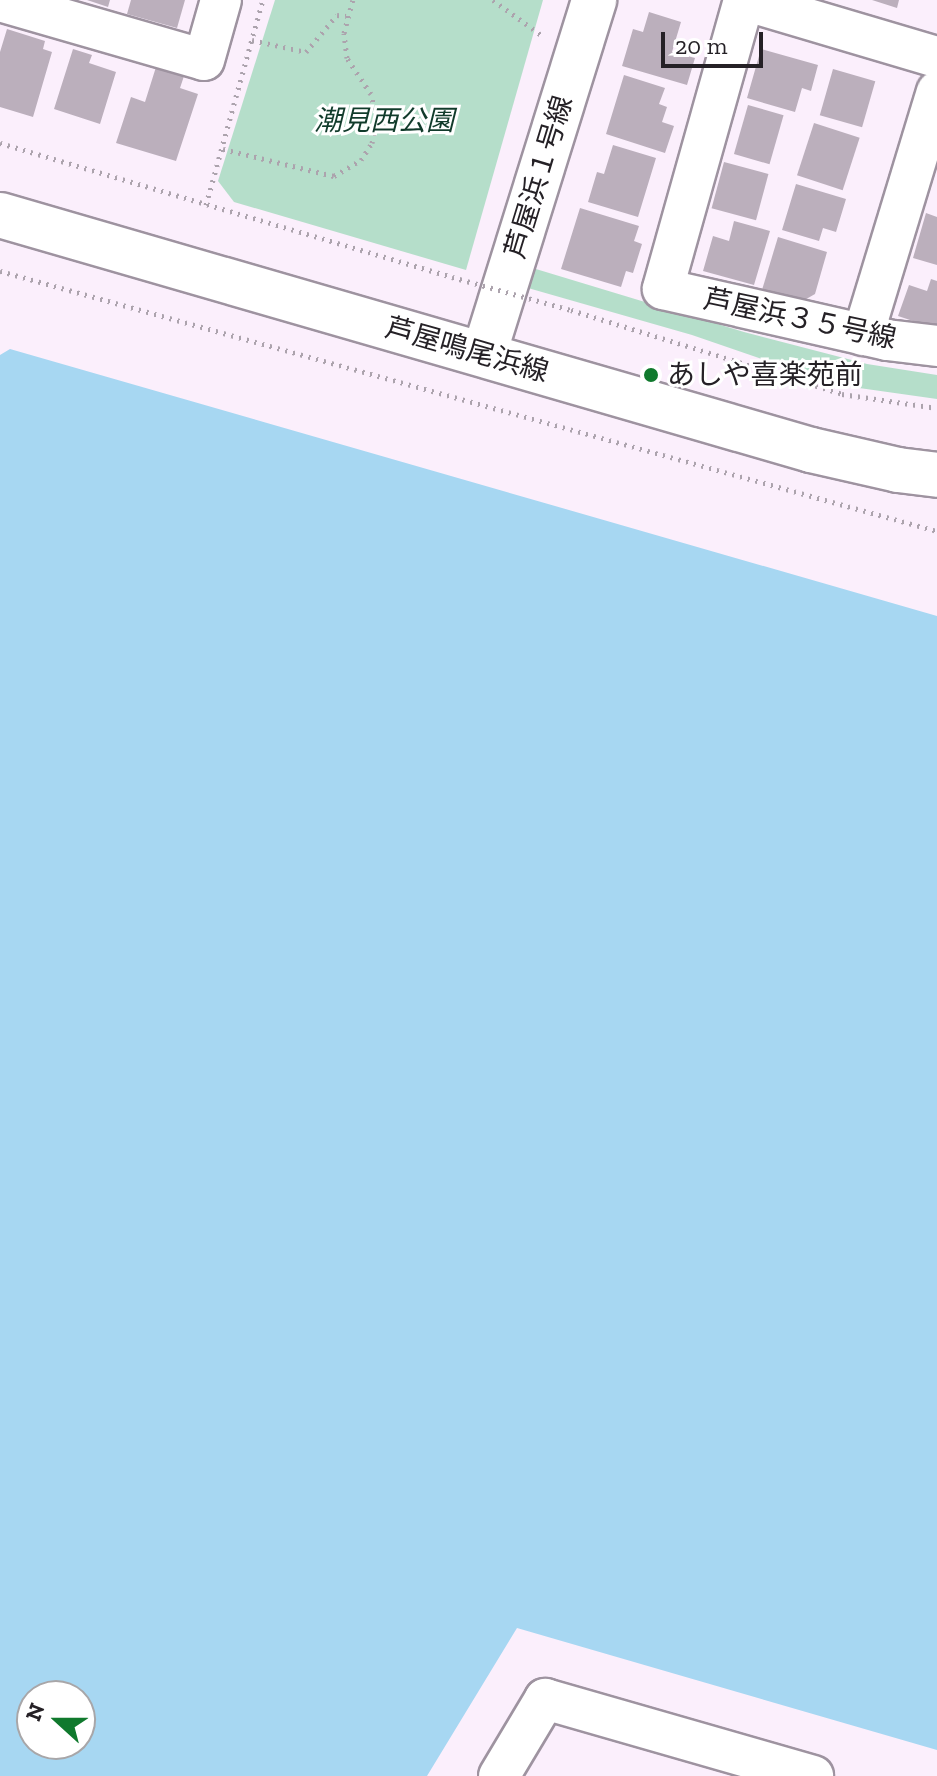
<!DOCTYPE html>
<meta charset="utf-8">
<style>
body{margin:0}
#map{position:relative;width:937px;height:1776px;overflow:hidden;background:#fbeffc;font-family:"Zilla Slab","Noto Sans JP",serif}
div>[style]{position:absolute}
.green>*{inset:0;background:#b5deca}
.water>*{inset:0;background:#a7d7f2}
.building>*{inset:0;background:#bbafbc;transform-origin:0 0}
.path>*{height:5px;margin-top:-2.5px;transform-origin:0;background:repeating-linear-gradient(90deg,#aca3ad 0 2px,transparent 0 8px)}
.roads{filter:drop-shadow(2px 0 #9e93a0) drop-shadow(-2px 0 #9e93a0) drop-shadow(0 2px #9e93a0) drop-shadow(0 -2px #9e93a0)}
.street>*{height:40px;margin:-20px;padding:0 20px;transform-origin:20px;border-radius:20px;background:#fff}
.secondary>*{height:44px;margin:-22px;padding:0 22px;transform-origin:22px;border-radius:22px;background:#fff}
.path-bridge>*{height:5px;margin-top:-2.5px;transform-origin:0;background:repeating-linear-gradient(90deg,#aca3ad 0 2px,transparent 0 8px)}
.dots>*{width:22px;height:22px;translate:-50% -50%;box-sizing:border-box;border:4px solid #fff;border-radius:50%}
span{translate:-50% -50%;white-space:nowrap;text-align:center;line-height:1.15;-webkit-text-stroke:6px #fff;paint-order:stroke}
.park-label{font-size:28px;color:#113b2b;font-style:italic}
.street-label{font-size:28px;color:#252126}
.poi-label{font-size:28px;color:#252126}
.left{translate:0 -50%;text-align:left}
.north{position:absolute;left:16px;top:1680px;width:80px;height:80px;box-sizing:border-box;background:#fff;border:2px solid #a8a6a8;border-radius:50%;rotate:291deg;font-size:22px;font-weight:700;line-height:32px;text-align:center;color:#252126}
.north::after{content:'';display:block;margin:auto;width:28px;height:36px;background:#10792d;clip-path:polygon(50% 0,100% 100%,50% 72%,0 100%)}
.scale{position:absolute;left:661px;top:32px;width:102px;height:36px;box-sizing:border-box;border:4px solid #252126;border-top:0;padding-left:10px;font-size:24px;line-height:28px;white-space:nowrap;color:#252126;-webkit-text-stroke:6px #fff;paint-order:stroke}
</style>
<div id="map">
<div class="green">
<i style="clip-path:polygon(275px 0,543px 0,466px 270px,234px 202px,218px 181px)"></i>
<i style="clip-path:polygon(526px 266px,744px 332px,867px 364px,937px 375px,937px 399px,838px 385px,692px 335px,521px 286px)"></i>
</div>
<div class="water">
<i style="clip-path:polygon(evenodd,10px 349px,937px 616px,937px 1750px,517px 1628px,427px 1776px,0 1776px,0 355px,10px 349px,32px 1696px,80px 1696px,80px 1744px,32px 1744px,32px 1696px)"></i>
</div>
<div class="building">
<i style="clip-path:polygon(87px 0,110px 0,108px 7px)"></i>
<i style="clip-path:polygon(131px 0,185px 0,177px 28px,127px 14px)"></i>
<i style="clip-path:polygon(872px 0,899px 0,897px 8px)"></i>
<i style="clip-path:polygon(649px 12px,681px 22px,672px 52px,695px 58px,687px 85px,622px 66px,633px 29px,643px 32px)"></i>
<i style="clip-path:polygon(7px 29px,45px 41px,43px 49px,52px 52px,33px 117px,0 107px,0 52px)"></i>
<i style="clip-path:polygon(73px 49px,92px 55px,89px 63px,116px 72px,100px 124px,54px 109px)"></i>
<i style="clip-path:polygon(761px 49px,818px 65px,811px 91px,802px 88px,795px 112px,747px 98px)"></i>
<i style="clip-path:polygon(156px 67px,184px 76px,180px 88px,198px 94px,176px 161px,116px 143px,131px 97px,145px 102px)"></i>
<i style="left:833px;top:69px;width:44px;height:48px;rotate:16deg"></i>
<i style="clip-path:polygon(624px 75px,665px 88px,659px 104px,667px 107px,662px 122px,674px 126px,665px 153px,606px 134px)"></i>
<i style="left:748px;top:105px;width:37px;height:51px;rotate:16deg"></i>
<i style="left:814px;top:123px;width:48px;height:55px;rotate:18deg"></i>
<i style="clip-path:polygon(613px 145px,656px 158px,638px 217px,588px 202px,597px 172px,604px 174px)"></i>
<i style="left:724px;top:162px;width:46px;height:48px;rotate:15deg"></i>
<i style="clip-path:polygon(796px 184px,846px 199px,836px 232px,823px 228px,819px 241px,782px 230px)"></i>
<i style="clip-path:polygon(580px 208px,639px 226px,634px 241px,642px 244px,633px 273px,626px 271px,621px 287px,561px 269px)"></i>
<i style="clip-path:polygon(926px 213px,937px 217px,937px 265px,913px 258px)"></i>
<i style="clip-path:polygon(734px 221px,770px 231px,754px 285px,703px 271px,713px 236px,729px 241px)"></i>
<i style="clip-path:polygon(778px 237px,827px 252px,815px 294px,801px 302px,762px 290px)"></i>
<i style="clip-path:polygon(931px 279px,937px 281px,937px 329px,898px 316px,909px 285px,927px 291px)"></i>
</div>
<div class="path">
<i style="left:493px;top:0;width:63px;rotate:36deg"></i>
<i style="left:252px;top:40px;width:55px;rotate:12.5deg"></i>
<i style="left:306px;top:52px;width:48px;rotate:-50deg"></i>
<i style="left:337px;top:15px;width:9px;rotate:6deg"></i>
<i style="left:0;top:143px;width:471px;rotate:16.5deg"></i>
<i style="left:223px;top:149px;width:114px;rotate:13.7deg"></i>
<i style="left:334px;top:176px;width:31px;rotate:-31deg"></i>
<i style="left:361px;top:160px;width:20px;rotate:-57deg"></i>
<i style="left:372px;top:143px;width:26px;rotate:-79deg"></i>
<i style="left:377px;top:117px;width:24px;rotate:-105deg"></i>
<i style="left:371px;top:94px;width:43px;rotate:-123.7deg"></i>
<i style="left:347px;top:58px;width:25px;rotate:-97deg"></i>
<i style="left:344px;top:33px;width:34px;rotate:-75deg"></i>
<i style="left:206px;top:205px;width:213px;rotate:-74.5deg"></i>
<i style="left:0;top:271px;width:972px;rotate:15.51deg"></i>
<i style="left:571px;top:310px;width:284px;rotate:17.2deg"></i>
<i style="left:842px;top:394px;width:96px;rotate:8.4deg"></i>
</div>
<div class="roads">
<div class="street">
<i style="left:744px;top:0;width:300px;rotate:105.7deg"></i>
<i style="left:663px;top:289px;width:230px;rotate:12.8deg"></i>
<i style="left:887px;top:340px;width:50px;rotate:6.8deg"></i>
<i style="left:744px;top:0;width:201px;rotate:16.5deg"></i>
<i style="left:0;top:1px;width:212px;rotate:16.1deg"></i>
<i style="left:204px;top:60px;width:62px;rotate:-74.2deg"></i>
<i style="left:863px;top:335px;width:254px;rotate:-73.1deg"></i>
<i style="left:499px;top:1776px;width:90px;rotate:-59.1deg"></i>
<i style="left:545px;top:1699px;width:279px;rotate:16deg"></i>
</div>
<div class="secondary">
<i style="left:0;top:215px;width:844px;rotate:16.16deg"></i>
<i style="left:811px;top:450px;width:89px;rotate:12.9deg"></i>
<i style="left:898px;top:470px;width:39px;rotate:7deg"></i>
<i style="left:484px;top:354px;width:371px;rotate:-72.7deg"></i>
</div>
</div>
<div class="path-bridge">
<i style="left:452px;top:277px;width:123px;rotate:15.5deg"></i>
</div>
<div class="dots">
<i style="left:651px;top:375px;background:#10792d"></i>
</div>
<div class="park-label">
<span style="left:384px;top:121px">潮見西公園</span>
</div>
<div class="street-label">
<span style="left:539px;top:177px;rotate:-73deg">芦屋浜１号線</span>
<span style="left:800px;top:319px;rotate:12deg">芦屋浜３５号線</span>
<span style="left:467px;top:350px;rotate:16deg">芦屋鳴尾浜線</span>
</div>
<div class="poi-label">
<span class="left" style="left:667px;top:375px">あしや喜楽苑前</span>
</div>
<div class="north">N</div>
<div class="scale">20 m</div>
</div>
